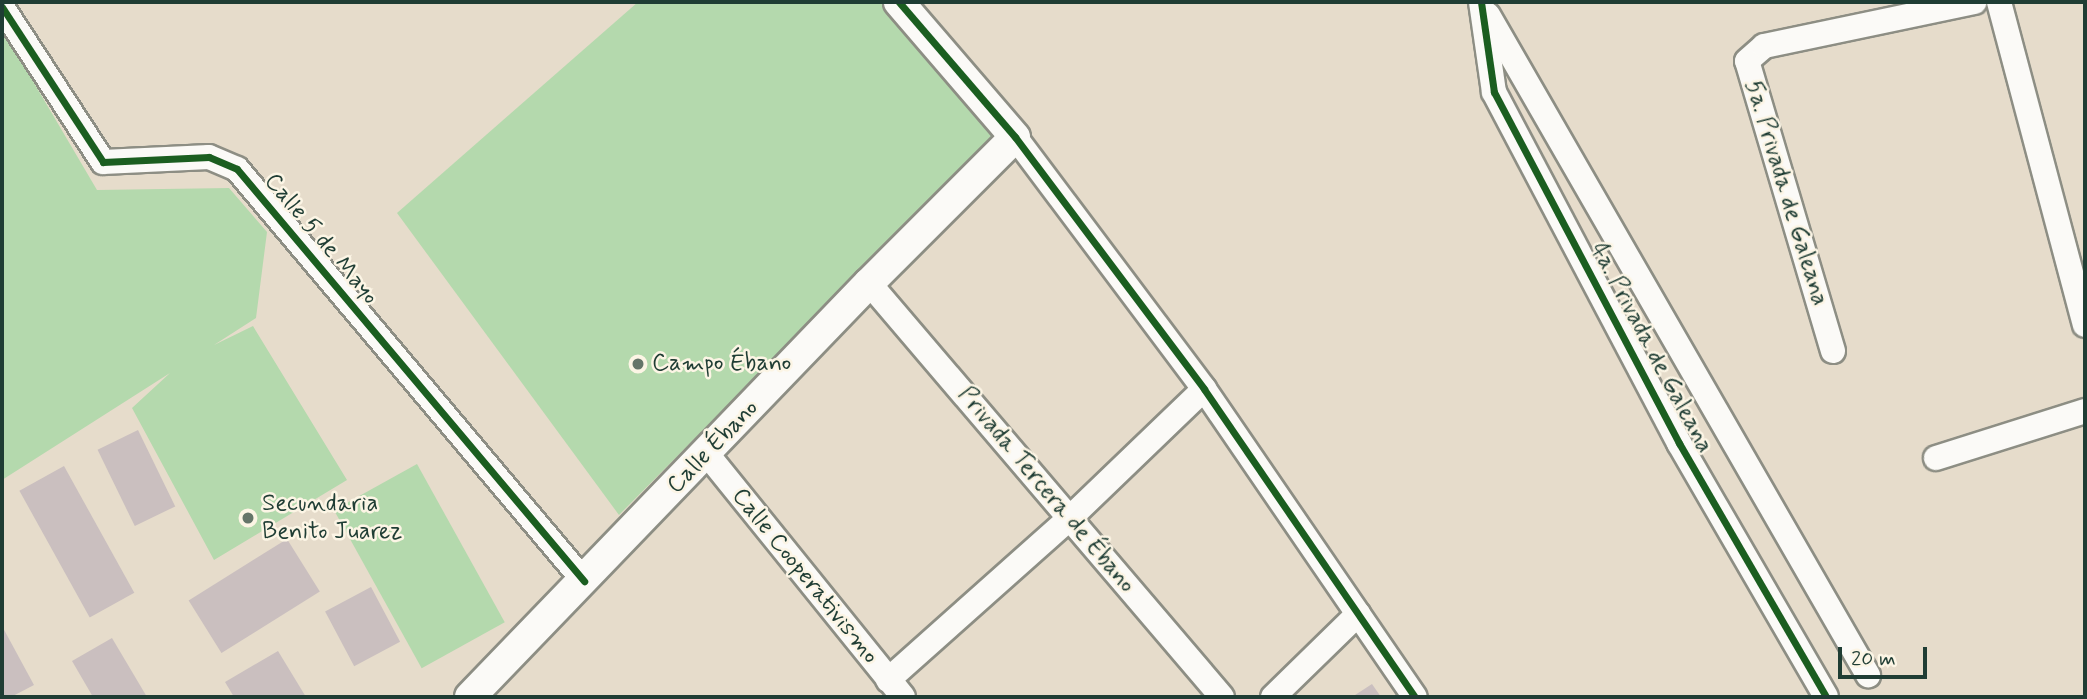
<!DOCTYPE html>
<meta charset="utf-8">
<style>
body{margin:0}
#map{position:relative;width:2087px;height:699px;overflow:hidden;background:#e6dccb;font-family:Mynerve,sans-serif}
div>[style]{position:absolute}
.green>*{inset:0;background:#b4d9ad;transform-origin:0 0}
.building>*{inset:0;background:#cabfbf;transform-origin:0 0}
.roads{filter:drop-shadow(2px 0 #8d8e84) drop-shadow(-2px 0 #8d8e84) drop-shadow(0 2px #8d8e84) drop-shadow(0 -2px #8d8e84)}
.minor>*{height:24px;margin:-12px;padding:0 12px;transform-origin:12px;border-radius:12px;background:#fbfaf7}
.tertiary>*{height:30px;margin:-15px;padding:0 15px;transform-origin:15px;border-radius:15px;background:#fbfaf7}
.cycleway>*{height:7px;margin:-3.5px;padding:0 3.5px;transform-origin:3.5px;border-radius:3.5px;background:#1b5e20}
.dots>*{width:19px;height:19px;translate:-50% -50%;box-sizing:border-box;border:4px solid #fcf5e5;border-radius:50%}
span{translate:-50% -50%;white-space:nowrap;text-align:center;line-height:1.15;-webkit-text-stroke:5px #fcf5e5;paint-order:stroke}
.street-label{font-size:24px;color:#1f3d34}
.poi-label{font-size:24px;color:#1f3d34}
.left{translate:0 -50%;text-align:left}
.frame{position:absolute;inset:0;border:4px solid #1f3d34;pointer-events:none}
.scale{position:absolute;left:1838px;top:647px;width:89px;height:32px;box-sizing:border-box;border:4px solid #1f3d34;border-top:0;padding-left:9px;font-size:21px;line-height:24px;white-space:nowrap;color:#1f3d34;-webkit-text-stroke:5px #fcf5e5;paint-order:stroke}
</style>
<div id="map">
<div class="green">
<i style="clip-path:polygon(638px 2px,899px 2px,1005px 125px,619px 515px,397px 213px)"></i>
<i style="clip-path:polygon(4px 32px,97px 190px,229px 188px,267px 232px,256px 318px,214px 345px,253px 326px,347px 480px,214px 560px,132px 408px,170px 373px,2px 480px)"></i>
<i style="left:417px;top:464px;width:181px;height:95px;rotate:61deg"></i>
</div>
<div class="building">
<i style="left:138px;top:430px;width:85px;height:45px;rotate:64deg"></i>
<i style="left:64px;top:466px;width:145px;height:51px;rotate:61deg"></i>
<i style="left:287px;top:539px;width:62px;height:116px;rotate:58deg"></i>
<i style="left:371px;top:587px;width:62px;height:52px;rotate:62deg"></i>
<i style="clip-path:polygon(2px 626px,34px 685px,11px 697px,2px 697px)"></i>
<i style="clip-path:polygon(112px 638px,147px 697px,93px 697px,72px 661px)"></i>
<i style="clip-path:polygon(278px 651px,306px 697px,234px 697px,225px 682px)"></i>
<i style="clip-path:polygon(1372px 684px,1381px 697px,1352px 697px)"></i>
</div>
<div class="roads">
<div class="minor">
<i style="left:1481px;top:2px;width:91px;rotate:81.8deg"></i>
<i style="left:1494px;top:92px;width:397px;rotate:62.2deg"></i>
<i style="left:1679px;top:443px;width:293px;rotate:59.9deg"></i>
<i style="left:1999px;top:2px;width:334px;rotate:75.1deg"></i>
<i style="left:2px;top:7px;width:185px;rotate:56.9deg"></i>
<i style="left:103px;top:162px;width:106px;rotate:-2.7deg"></i>
<i style="left:209px;top:157px;width:30px;rotate:23deg"></i>
<i style="left:237px;top:169px;width:539px;rotate:49.89deg"></i>
<i style="left:1488px;top:15px;width:762px;rotate:60.07deg"></i>
<i style="left:1015px;top:137px;width:315px;rotate:53.1deg"></i>
<i style="left:1204px;top:389px;width:373px;rotate:55.6deg"></i>
<i style="left:869px;top:283px;width:544px;rotate:49.55deg"></i>
<i style="left:1833px;top:351px;width:302px;rotate:-106.5deg"></i>
<i style="left:1747px;top:61px;width:23px;rotate:-41deg"></i>
<i style="left:1764px;top:46px;width:215px;rotate:-11.8deg"></i>
<i style="left:707px;top:454px;width:312px;rotate:51.1deg"></i>
<i style="left:1936px;top:458px;width:156px;rotate:-17.5deg"></i>
<i style="left:888px;top:680px;width:244px;rotate:-41.7deg"></i>
<i style="left:1070px;top:518px;width:186px;rotate:-43.9deg"></i>
<i style="left:1273px;top:697px;width:119px;rotate:-44.3deg"></i>
</div>
<div class="tertiary">
<i style="left:470px;top:697px;width:575px;rotate:-46.06deg"></i>
<i style="left:869px;top:283px;width:206px;rotate:-45deg"></i>
<i style="left:1015px;top:137px;width:178px;rotate:-130.7deg"></i>
</div>
</div>
<div class="cycleway">
<i style="left:899px;top:2px;width:178px;rotate:49.3deg"></i>
<i style="left:1015px;top:137px;width:315px;rotate:53.1deg"></i>
<i style="left:1204px;top:389px;width:373px;rotate:55.6deg"></i>
<i style="left:1481px;top:2px;width:91px;rotate:81.8deg"></i>
<i style="left:1494px;top:92px;width:397px;rotate:62.2deg"></i>
<i style="left:1679px;top:443px;width:293px;rotate:59.9deg"></i>
<i style="left:2px;top:7px;width:185px;rotate:56.9deg"></i>
<i style="left:103px;top:162px;width:106px;rotate:-2.7deg"></i>
<i style="left:209px;top:157px;width:30px;rotate:23deg"></i>
<i style="left:237px;top:169px;width:539px;rotate:49.89deg"></i>
</div>
<div class="dots">
<i style="left:638px;top:364px;background:#657569"></i>
<i style="left:248px;top:518px;background:#657569"></i>
</div>
<div class="street-label">
<span style="left:1786px;top:193px;rotate:73deg">5a. Privada de Galeana</span>
<span style="left:321px;top:239px;rotate:50deg">Calle 5 de Mayo</span>
<span style="left:1651px;top:348px;rotate:62deg">4a. Privada de Galeana</span>
<span style="left:713px;top:447px;rotate:-46deg">Calle Ébano</span>
<span style="left:1046px;top:490px;rotate:50deg">Privada Tercera de Ébano</span>
<span style="left:805px;top:576px;rotate:51deg">Calle Cooperativismo</span>
</div>
<div class="poi-label">
<span class="left" style="left:652px;top:364px">Campo Ébano</span>
<span class="left" style="left:262px;top:518px">Secundaria<br>Benito Juarez</span>
</div>
<div class="frame"></div>
<div class="scale">20 m</div>
</div>
